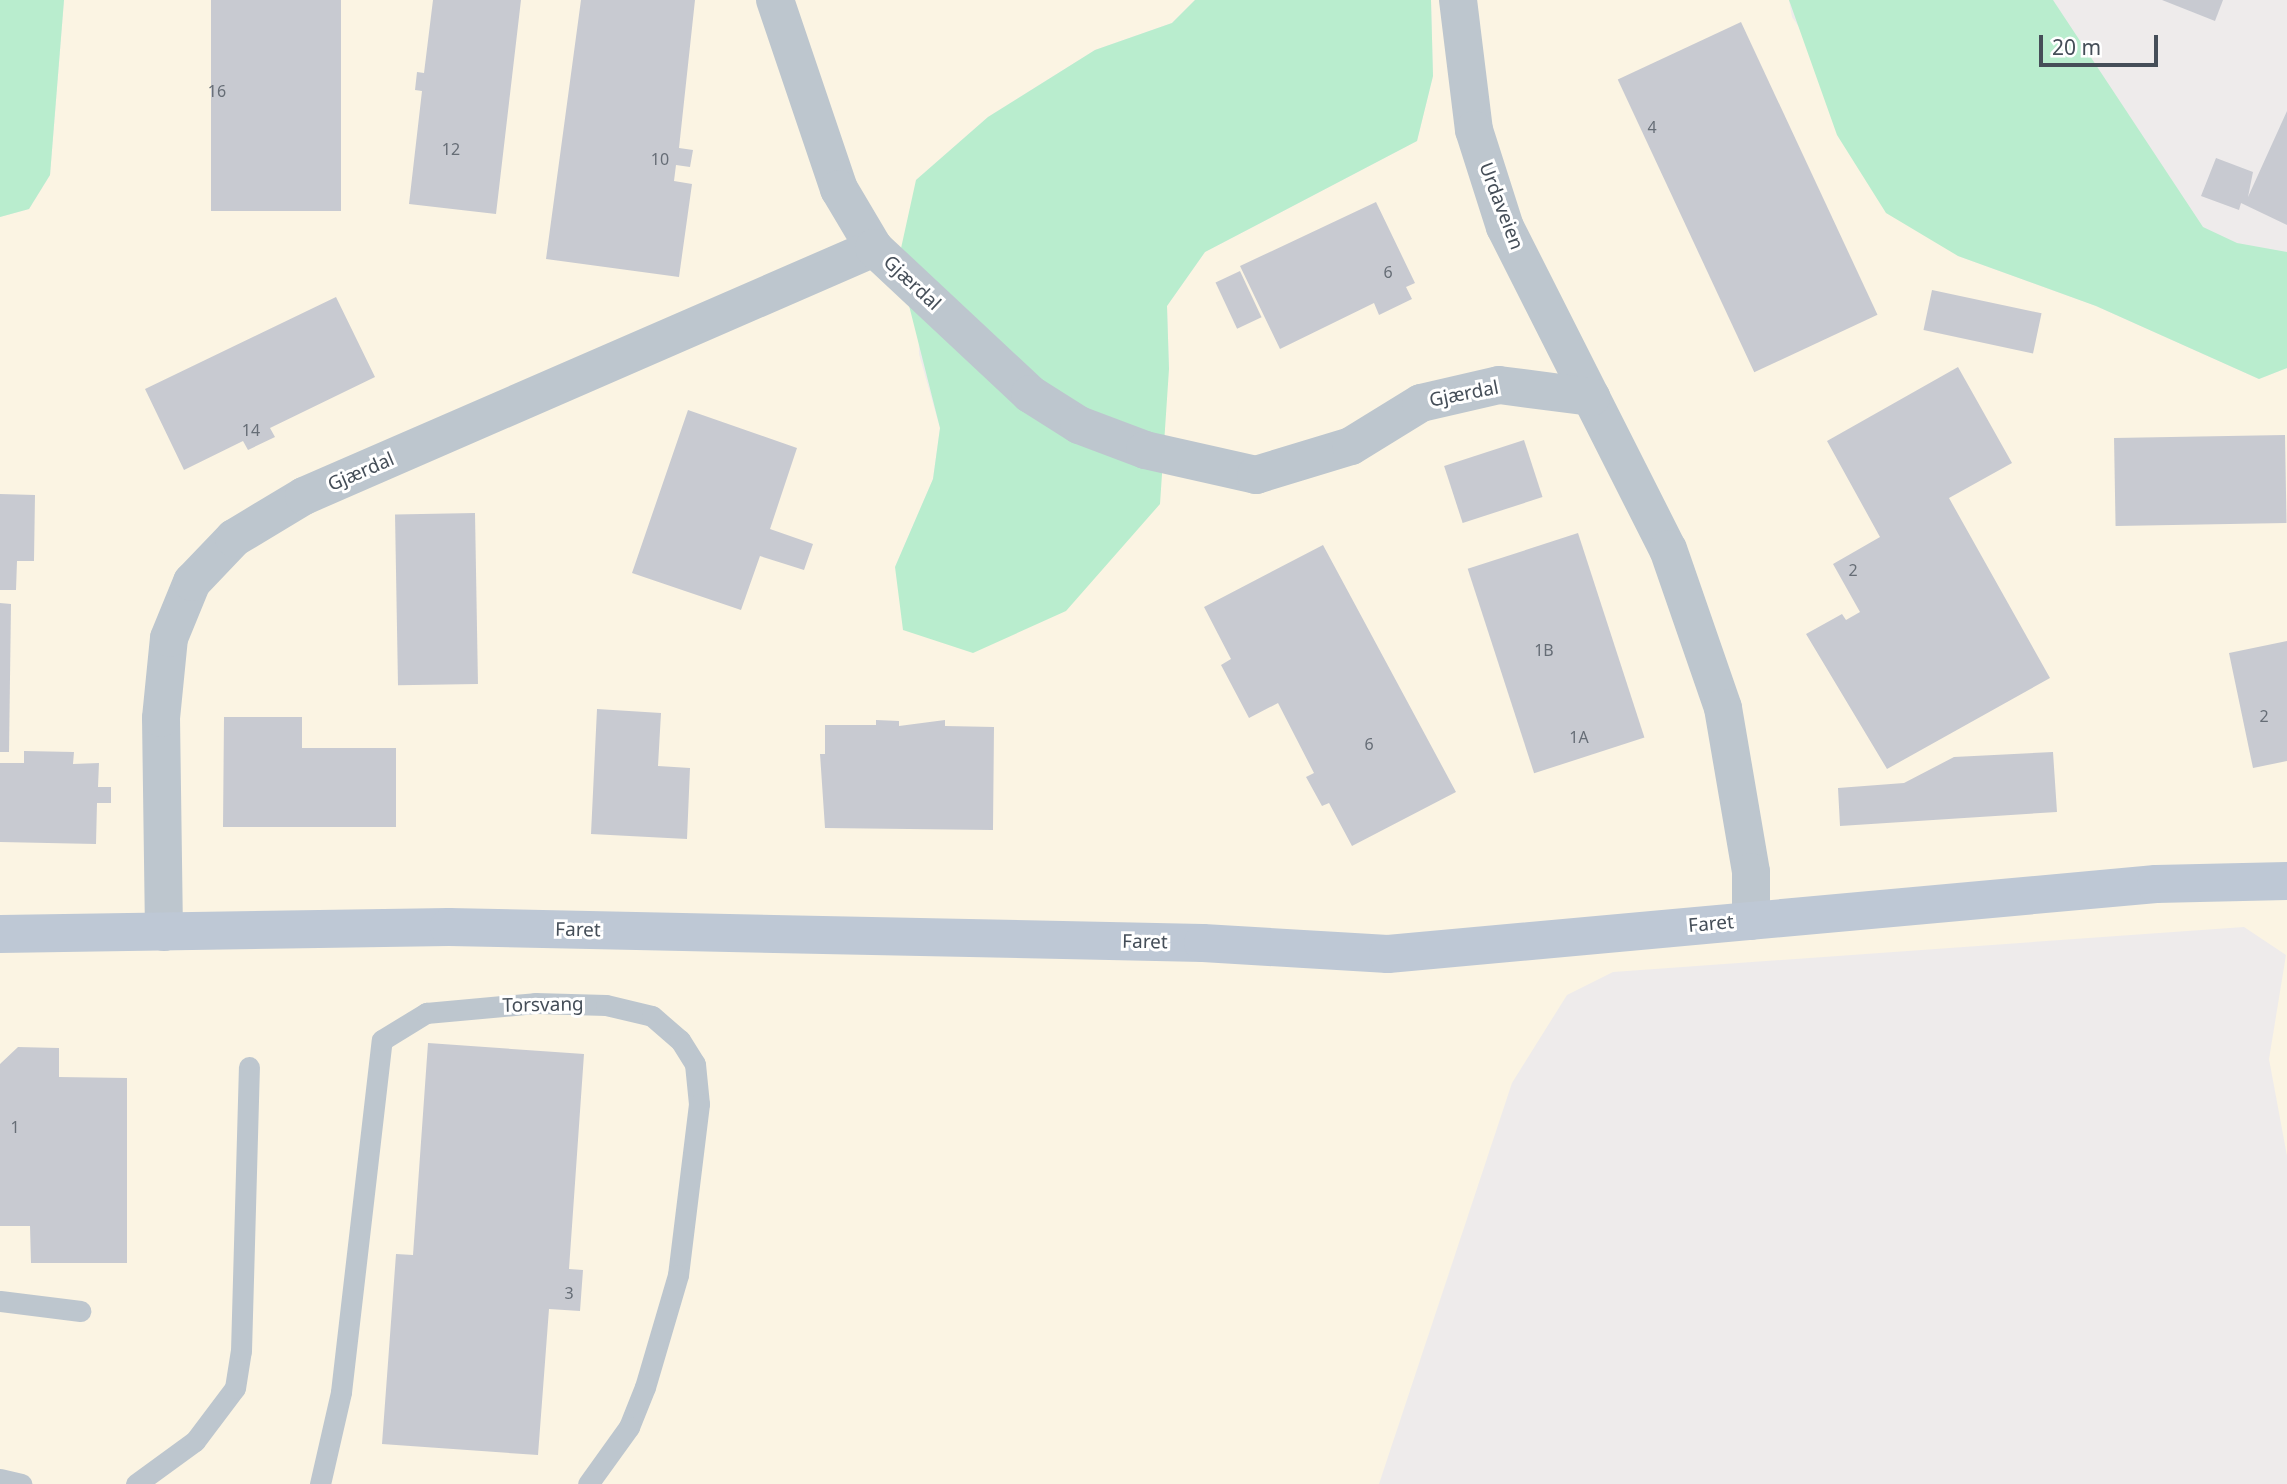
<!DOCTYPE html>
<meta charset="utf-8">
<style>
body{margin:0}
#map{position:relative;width:2287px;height:1484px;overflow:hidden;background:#eeebeb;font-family:"Noto Sans",sans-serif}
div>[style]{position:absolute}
.commercial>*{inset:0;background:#fbf4e3}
.green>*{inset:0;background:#b9edce}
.building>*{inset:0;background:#c8cad1;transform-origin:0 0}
.lane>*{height:21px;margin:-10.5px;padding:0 10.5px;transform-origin:10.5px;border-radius:10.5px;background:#bdc6ce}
.street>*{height:38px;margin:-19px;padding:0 19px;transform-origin:19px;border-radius:19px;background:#bdc6ce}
.secondary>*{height:38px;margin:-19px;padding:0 19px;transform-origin:19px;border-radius:19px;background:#bec8d5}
span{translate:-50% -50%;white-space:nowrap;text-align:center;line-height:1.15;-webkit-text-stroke:6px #fff;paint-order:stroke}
.number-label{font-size:16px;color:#666d76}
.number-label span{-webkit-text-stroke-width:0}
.street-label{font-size:19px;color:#454e58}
.scale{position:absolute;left:2039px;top:35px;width:119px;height:32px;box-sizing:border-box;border:4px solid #454e58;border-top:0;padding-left:9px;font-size:21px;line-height:24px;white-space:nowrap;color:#454e58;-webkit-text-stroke:5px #fff;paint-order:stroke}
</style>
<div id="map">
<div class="commercial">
<i style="clip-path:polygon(64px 0,1195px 0,1172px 23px,1095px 50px,988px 117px,916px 180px,919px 354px,940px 428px,933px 479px,895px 567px,1169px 369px,1167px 306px,1205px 252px,1417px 141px,1433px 76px,1431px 0,1789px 0,1792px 17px,1958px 256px,2096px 306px,2259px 379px,2287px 368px,2287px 1156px,2269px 1059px,2286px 955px,2244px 927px,1613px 972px,1567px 995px,1512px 1083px,1379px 1484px,0 1484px,0 217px,29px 209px,50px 175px)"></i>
</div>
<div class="green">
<i style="clip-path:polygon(0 0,64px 0,50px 175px,29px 209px,0 217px)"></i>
<i style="clip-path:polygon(1195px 0,1431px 0,1433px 76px,1417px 141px,1205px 252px,1167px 306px,1169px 369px,1160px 504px,1066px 611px,973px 653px,903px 630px,895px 567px,933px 479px,940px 428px,898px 262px,916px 180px,988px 117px,1095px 50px,1172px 23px)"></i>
<i style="clip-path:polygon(1789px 0,2053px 0,2203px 227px,2237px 243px,2287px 252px,2287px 368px,2259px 379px,2096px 306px,1958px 256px,1886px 213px,1837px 135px)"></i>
</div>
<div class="building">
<i style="left:211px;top:0;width:130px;height:211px"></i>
<i style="clip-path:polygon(433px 0,521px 0,496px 214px,409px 204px,422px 91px,415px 90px,417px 72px,424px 73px)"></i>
<i style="clip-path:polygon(581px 0,695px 0,679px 148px,693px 150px,690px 167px,676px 165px,674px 181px,692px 184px,679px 277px,546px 259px)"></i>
<i style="clip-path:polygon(2162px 0,2223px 0,2215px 21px)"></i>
<i style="left:1741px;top:22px;width:323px;height:136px;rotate:65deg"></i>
<i style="clip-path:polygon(2287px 111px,2287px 225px,2241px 203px,2239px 210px,2201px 196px,2216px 158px,2253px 172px,2248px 197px)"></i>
<i style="clip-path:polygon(1376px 202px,1415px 283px,1406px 287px,1412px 299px,1379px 315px,1374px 303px,1280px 349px,1240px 266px)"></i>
<i style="left:1240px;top:271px;width:51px;height:27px;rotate:65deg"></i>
<i style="left:1932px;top:290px;width:112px;height:41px;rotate:12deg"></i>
<i style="clip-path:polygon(336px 297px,375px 377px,270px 428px,275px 437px,248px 450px,243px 441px,184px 470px,145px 389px)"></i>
<i style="clip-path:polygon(1958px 367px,2012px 463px,1949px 498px,2050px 678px,1887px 769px,1806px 634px,1842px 614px,1846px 620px,1860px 612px,1833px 564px,1880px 537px,1827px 441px)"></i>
<i style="clip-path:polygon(688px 410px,797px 448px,770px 529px,813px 544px,804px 570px,760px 556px,741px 610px,632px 573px)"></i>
<i style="left:2285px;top:435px;width:88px;height:171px;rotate:89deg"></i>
<i style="left:1524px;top:440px;width:60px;height:84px;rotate:72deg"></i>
<i style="clip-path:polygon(0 494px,35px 495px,34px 561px,17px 561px,16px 590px,0 590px)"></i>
<i style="left:475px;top:513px;width:171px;height:80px;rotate:89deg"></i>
<i style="left:1578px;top:533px;width:215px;height:116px;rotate:72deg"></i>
<i style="clip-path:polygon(1323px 545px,1456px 792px,1352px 846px,1329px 803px,1322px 806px,1306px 777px,1314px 773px,1278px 703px,1249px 718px,1221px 665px,1231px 659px,1204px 607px)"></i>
<i style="clip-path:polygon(0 603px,11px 604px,9px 752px,0 752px)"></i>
<i style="clip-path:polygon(2287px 641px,2287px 761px,2253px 768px,2229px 653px)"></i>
<i style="clip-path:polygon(597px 709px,661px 713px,658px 766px,690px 768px,687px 839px,591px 834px)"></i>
<i style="clip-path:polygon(224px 717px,302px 717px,302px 748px,396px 748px,396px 827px,223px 827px)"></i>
<i style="clip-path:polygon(876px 720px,899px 721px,899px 726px,945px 720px,945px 726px,994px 727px,993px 830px,825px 828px,820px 754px,825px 754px,825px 725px,876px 725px)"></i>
<i style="clip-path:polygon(24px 751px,74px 752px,73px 764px,99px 763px,98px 787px,111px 787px,111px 803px,97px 803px,96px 844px,0 842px,0 763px,24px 763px)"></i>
<i style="clip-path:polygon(2053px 752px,2057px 812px,1840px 826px,1838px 788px,1904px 783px,1954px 757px)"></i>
<i style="clip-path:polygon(428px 1043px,584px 1054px,569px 1269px,583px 1270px,580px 1311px,549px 1309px,538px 1455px,382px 1444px,396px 1254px,413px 1255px)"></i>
<i style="clip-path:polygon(18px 1047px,59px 1048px,59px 1077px,127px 1078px,127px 1263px,31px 1263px,30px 1226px,0 1226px,0 1064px)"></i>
</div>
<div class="lane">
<i style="left:0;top:1301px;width:81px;rotate:7.1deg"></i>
<i style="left:0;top:1479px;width:22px;rotate:13deg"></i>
<i style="left:136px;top:1484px;width:73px;rotate:-36.1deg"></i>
<i style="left:195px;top:1441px;width:66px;rotate:-53deg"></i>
<i style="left:235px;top:1388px;width:37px;rotate:-81deg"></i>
<i style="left:241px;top:1351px;width:284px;rotate:-88.4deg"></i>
<i style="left:320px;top:1484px;width:94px;rotate:-77.1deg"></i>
<i style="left:341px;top:1392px;width:354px;rotate:-83.4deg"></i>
<i style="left:382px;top:1040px;width:52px;rotate:-31.5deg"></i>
<i style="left:426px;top:1013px;width:109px;rotate:-5.2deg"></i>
<i style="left:535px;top:1003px;width:71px;rotate:1.6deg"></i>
<i style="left:606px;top:1005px;width:47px;rotate:13.4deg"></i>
<i style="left:652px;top:1016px;width:37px;rotate:41deg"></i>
<i style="left:680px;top:1040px;width:28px;rotate:58deg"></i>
<i style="left:695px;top:1064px;width:40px;rotate:84.3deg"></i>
<i style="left:699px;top:1104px;width:172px;rotate:97deg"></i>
<i style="left:678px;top:1275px;width:117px;rotate:106.4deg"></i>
<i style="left:645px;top:1387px;width:43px;rotate:111.8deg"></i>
<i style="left:629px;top:1427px;width:70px;rotate:125.7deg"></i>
</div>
<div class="street">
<i style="left:775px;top:0;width:200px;rotate:71.3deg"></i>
<i style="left:839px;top:189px;width:69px;rotate:59.3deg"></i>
<i style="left:1458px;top:0;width:131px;rotate:83deg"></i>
<i style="left:1474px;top:130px;width:102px;rotate:72.3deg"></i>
<i style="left:1505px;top:227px;width:361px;rotate:63.2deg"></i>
<i style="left:1668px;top:549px;width:168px;rotate:70.9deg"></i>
<i style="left:1723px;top:708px;width:166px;rotate:80.3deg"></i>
<i style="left:1751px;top:872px;width:49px;rotate:90deg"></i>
<i style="left:164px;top:932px;width:214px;rotate:-90.8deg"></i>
<i style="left:161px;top:718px;width:80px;rotate:-84.3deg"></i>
<i style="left:169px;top:638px;width:61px;rotate:-67.7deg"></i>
<i style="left:192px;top:582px;width:61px;rotate:-46.3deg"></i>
<i style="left:234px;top:538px;width:82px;rotate:-31deg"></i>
<i style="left:304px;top:496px;width:622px;rotate:-23.51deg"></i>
<i style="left:874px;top:248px;width:214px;rotate:43.1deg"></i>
<i style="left:1030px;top:394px;width:58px;rotate:32.3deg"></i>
<i style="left:1079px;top:425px;width:71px;rotate:20.7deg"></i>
<i style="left:1145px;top:450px;width:114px;rotate:12.7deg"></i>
<i style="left:1256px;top:475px;width:99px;rotate:-17deg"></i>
<i style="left:1351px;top:446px;width:82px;rotate:-31.6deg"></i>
<i style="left:1421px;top:403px;width:80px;rotate:-13deg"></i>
<i style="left:1499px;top:385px;width:93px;rotate:7.4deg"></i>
</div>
<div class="secondary">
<i style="left:0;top:934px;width:449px;rotate:-0.9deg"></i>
<i style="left:449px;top:927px;width:754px;rotate:1.22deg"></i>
<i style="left:1203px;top:943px;width:185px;rotate:3.4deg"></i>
<i style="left:1388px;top:954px;width:771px;rotate:-5.21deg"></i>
<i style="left:2156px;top:884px;width:131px;rotate:-1.3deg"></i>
</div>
<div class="number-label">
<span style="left:217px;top:91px">16</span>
<span style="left:1652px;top:127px">4</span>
<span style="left:451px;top:149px">12</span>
<span style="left:660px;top:159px">10</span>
<span style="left:1388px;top:272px">6</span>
<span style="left:251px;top:430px">14</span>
<span style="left:1853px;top:570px">2</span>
<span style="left:1544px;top:650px">1B</span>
<span style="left:2264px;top:716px">2</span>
<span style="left:1579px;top:737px">1A</span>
<span style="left:1369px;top:744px">6</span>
<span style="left:15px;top:1127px">1</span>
<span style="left:569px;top:1293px">3</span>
</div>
<div class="street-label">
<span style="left:1501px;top:206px;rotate:69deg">Urdaveien</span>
<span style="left:912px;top:283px;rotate:43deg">Gjærdal</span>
<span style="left:1464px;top:394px;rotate:-11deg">Gjærdal</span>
<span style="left:361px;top:472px;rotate:-23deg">Gjærdal</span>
<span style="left:1711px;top:924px;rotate:-5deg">Faret</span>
<span style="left:578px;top:930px;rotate:1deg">Faret</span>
<span style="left:1145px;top:942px;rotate:1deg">Faret</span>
<span style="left:543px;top:1005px;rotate:-1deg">Torsvang</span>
</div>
<div class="scale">20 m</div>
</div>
